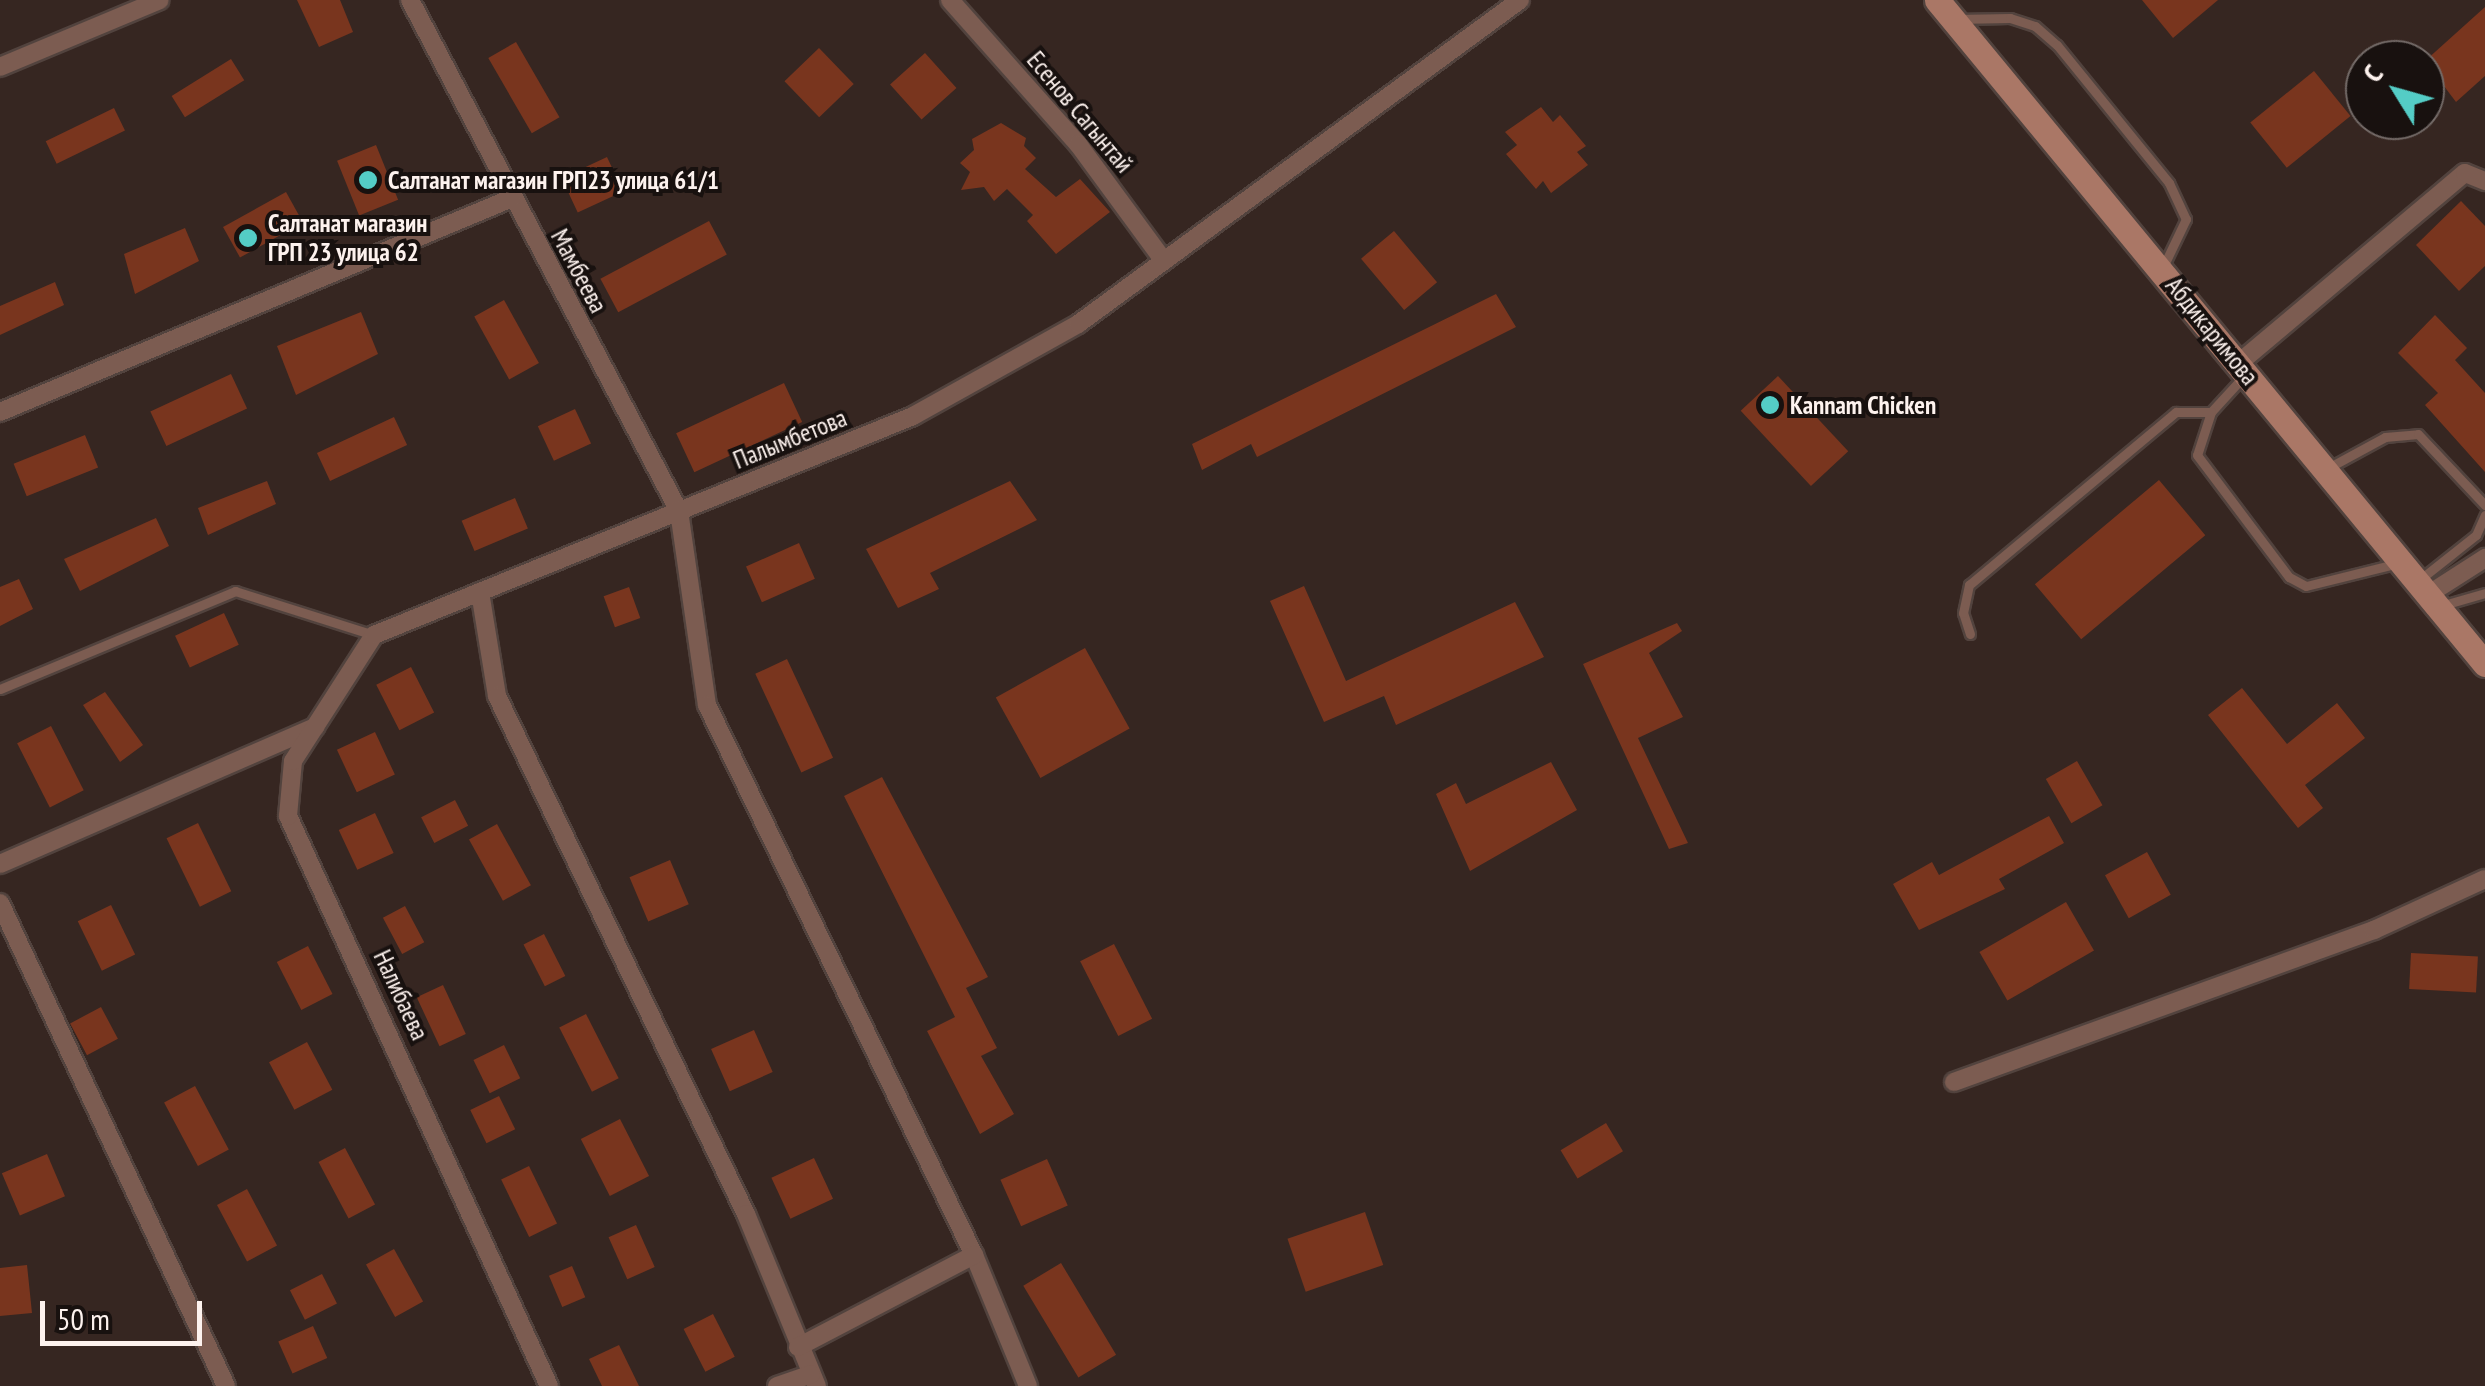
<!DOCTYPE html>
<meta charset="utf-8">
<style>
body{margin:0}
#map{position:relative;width:2485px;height:1386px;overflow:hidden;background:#362621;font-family:"PT Sans Narrow",sans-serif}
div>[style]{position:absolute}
.building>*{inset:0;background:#79351e;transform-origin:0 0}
.roads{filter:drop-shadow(2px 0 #52433e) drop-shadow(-2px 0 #52433e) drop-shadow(0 2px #52433e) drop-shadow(0 -2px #52433e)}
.lane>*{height:9px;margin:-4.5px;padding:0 4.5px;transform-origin:4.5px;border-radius:4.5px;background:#7c5c51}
.street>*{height:18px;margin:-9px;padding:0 9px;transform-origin:9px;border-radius:9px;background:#7c5c51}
.secondary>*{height:25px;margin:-12.5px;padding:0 12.5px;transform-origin:12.5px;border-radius:12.5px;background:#a76}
.dots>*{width:28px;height:28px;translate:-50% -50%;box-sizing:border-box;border:5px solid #18110f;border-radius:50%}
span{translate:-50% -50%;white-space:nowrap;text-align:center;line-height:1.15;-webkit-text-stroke:8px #18110f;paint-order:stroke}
.street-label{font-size:25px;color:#fdf2ee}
.poi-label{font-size:25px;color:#fdf2ee;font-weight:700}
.left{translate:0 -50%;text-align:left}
.north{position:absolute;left:2345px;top:40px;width:100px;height:100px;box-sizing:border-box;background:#18110f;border:2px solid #746b68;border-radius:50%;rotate:307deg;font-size:28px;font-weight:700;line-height:40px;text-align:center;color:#fdf2ee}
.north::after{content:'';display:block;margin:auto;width:35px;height:45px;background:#54cdc6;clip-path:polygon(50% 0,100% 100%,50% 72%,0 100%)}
.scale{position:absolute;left:40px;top:1301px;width:162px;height:45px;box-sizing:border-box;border:5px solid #fdf2ee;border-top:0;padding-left:12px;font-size:30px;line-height:35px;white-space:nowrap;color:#fdf2ee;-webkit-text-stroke:8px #18110f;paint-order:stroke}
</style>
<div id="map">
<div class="building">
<i style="clip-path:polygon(297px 0,340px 0,353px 32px,319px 47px)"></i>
<i style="clip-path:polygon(2142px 0,2218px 0,2173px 38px)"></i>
<i style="clip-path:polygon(2485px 7px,2485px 76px,2456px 102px,2425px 61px)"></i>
<i style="left:516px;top:42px;width:87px;height:32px;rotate:60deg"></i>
<i style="left:819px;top:48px;width:50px;height:48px;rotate:46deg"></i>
<i style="left:925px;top:53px;width:47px;height:47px;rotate:48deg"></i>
<i style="left:231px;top:59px;width:25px;height:70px;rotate:58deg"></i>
<i style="left:2314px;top:71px;width:58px;height:82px;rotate:51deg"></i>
<i style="clip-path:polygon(1541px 107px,1553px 122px,1560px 115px,1586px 146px,1577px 152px,1588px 165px,1551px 193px,1543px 181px,1536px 189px,1506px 154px,1517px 145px,1505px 132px)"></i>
<i style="left:114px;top:108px;width:25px;height:76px;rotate:64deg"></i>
<i style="clip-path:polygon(1001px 123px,1026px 138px,1024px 146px,1036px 158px,1025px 169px,1056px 197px,1080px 179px,1110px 212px,1056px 254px,1027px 221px,1033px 215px,1007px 189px,994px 201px,984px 187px,961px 190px,970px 172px,960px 163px,974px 150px,972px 139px)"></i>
<i style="left:376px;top:145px;width:59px;height:42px;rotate:68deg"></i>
<i style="left:607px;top:157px;width:38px;height:50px;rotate:65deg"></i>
<i style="left:286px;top:192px;width:35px;height:72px;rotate:61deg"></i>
<i style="clip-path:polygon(2461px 201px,2485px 226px,2485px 266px,2459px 291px,2416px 245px)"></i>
<i style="left:709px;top:221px;width:38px;height:123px;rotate:62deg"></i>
<i style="clip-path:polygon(185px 228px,199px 261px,135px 294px,124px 254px)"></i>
<i style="left:1394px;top:231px;width:67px;height:43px;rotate:50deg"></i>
<i style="clip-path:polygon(55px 282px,64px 305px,0 335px,0 306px)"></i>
<i style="clip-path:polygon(1496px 294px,1516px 327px,1257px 457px,1251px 444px,1202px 470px,1192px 444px)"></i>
<i style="left:504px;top:300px;width:72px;height:34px;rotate:61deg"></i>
<i style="clip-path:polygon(361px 312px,378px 354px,296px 395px,277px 346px)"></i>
<i style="clip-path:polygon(2435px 315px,2467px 348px,2455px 360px,2485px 393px,2485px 472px,2425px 405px,2438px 393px,2398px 353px)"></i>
<i style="left:231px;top:374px;width:38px;height:89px;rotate:65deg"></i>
<i style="left:1778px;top:376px;width:103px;height:51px;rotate:47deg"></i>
<i style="left:784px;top:383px;width:43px;height:119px;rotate:65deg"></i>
<i style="left:575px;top:409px;width:38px;height:41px;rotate:65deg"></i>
<i style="left:394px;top:417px;width:31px;height:85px;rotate:65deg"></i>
<i style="left:85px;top:435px;width:35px;height:77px;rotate:68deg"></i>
<i style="left:2159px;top:480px;width:72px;height:162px;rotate:50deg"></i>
<i style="clip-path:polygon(267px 481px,276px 504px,208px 535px,198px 508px)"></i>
<i style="clip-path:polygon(1010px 481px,1037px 520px,930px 573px,939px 589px,898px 608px,866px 549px)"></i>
<i style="left:515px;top:498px;width:33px;height:58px;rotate:67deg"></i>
<i style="clip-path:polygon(156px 518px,169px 546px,80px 591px,64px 559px)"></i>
<i style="left:799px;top:543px;width:39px;height:58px;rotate:66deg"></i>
<i style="clip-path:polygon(19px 579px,33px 609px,0 626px,0 587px)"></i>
<i style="clip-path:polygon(1304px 586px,1346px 681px,1515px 602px,1544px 657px,1396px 725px,1384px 696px,1324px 722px,1270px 601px)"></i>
<i style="left:629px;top:587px;width:33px;height:27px;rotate:70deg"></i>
<i style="left:224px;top:613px;width:35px;height:54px;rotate:65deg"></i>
<i style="clip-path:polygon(1677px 623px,1682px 631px,1649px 653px,1683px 717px,1638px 738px,1688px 843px,1669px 849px,1583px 664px)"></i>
<i style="left:1085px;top:648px;width:92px;height:102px;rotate:61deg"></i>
<i style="left:787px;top:659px;width:109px;height:35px;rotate:65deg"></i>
<i style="left:411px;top:667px;width:51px;height:39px;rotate:63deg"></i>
<i style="clip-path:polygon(2242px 688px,2287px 744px,2337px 703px,2365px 738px,2305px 785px,2323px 808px,2298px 828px,2208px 715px)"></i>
<i style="clip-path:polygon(105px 692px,143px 745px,120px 762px,83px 705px)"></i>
<i style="left:51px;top:726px;width:72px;height:38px;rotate:63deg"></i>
<i style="left:375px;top:732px;width:47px;height:42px;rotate:65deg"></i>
<i style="left:2077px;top:761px;width:51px;height:36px;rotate:60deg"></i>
<i style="clip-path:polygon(1551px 762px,1577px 810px,1470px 871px,1436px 794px,1456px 783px,1466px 804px)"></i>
<i style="clip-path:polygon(882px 777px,988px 977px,966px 988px,997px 1048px,981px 1056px,1014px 1114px,980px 1134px,927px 1031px,955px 1017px,844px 796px)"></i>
<i style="left:455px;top:800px;width:29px;height:38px;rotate:63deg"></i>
<i style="left:375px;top:813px;width:44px;height:40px;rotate:65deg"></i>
<i style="clip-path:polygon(2049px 816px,2064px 843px,1999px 879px,2005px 889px,1919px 930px,1893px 884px,1932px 862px,1939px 875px)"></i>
<i style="left:198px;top:823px;width:76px;height:35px;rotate:64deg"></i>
<i style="left:497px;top:824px;width:70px;height:32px;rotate:61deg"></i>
<i style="left:2147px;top:852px;width:49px;height:48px;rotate:61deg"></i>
<i style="left:670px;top:860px;width:48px;height:44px;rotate:67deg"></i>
<i style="left:2066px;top:902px;width:56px;height:100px;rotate:60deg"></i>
<i style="left:111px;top:905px;width:55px;height:37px;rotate:64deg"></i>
<i style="left:405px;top:906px;width:41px;height:25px;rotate:62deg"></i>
<i style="left:544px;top:934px;width:47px;height:23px;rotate:63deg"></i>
<i style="left:1114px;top:944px;width:84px;height:38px;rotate:63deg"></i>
<i style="left:308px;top:946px;width:54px;height:35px;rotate:63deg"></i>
<i style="left:2411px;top:953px;width:67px;height:36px;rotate:3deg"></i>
<i style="left:443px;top:985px;width:54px;height:29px;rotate:65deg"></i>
<i style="left:101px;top:1007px;width:36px;height:35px;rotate:62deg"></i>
<i style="left:586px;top:1014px;width:72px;height:30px;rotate:63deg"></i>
<i style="left:754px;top:1030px;width:46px;height:47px;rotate:66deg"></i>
<i style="left:307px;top:1042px;width:54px;height:43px;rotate:62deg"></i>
<i style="left:504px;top:1045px;width:37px;height:34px;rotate:64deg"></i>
<i style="left:195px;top:1086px;width:72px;height:35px;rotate:62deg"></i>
<i style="left:499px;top:1096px;width:37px;height:32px;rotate:64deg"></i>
<i style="left:620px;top:1119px;width:64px;height:44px;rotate:63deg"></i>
<i style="left:1606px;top:1123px;width:33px;height:53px;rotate:59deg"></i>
<i style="left:345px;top:1148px;width:64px;height:30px;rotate:62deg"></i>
<i style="left:47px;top:1154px;width:46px;height:49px;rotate:67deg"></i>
<i style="left:814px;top:1158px;width:45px;height:47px;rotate:65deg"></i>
<i style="left:1047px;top:1159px;width:51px;height:51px;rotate:66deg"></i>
<i style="left:529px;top:1166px;width:64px;height:31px;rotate:64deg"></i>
<i style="left:247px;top:1189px;width:64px;height:34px;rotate:62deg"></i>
<i style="left:1365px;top:1212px;width:56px;height:82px;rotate:71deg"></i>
<i style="left:636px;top:1225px;width:46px;height:30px;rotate:66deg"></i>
<i style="left:394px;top:1249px;width:60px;height:32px;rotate:61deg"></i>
<i style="left:1061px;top:1263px;width:107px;height:44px;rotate:59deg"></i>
<i style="clip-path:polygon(27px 1265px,32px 1313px,0 1316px,0 1268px)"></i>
<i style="left:572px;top:1266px;width:34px;height:25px;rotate:67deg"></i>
<i style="left:322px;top:1274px;width:33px;height:36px;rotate:63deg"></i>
<i style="left:713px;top:1314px;width:48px;height:33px;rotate:63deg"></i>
<i style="left:313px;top:1326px;width:35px;height:38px;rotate:66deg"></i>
<i style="clip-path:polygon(619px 1345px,639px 1386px,602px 1386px,589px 1359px)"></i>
</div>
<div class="roads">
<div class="lane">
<i style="left:1956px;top:19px;width:54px;rotate:-1.1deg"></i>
<i style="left:2010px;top:18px;width:26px;rotate:18deg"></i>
<i style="left:2035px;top:26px;width:29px;rotate:41deg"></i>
<i style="left:2057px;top:45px;width:178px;rotate:50.9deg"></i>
<i style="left:2169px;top:183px;width:40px;rotate:65deg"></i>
<i style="left:2186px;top:219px;width:53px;rotate:115.6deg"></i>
<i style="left:2244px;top:376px;width:49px;rotate:132.5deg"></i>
<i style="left:2211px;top:412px;width:45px;rotate:108deg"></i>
<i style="left:2197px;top:455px;width:153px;rotate:53deg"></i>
<i style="left:2289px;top:577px;width:19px;rotate:28deg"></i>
<i style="left:2306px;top:586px;width:92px;rotate:-13.9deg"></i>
<i style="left:2328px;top:468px;width:65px;rotate:-28.5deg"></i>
<i style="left:2385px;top:437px;width:33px;rotate:-5deg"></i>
<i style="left:2418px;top:434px;width:98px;rotate:46.7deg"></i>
<i style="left:2418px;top:581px;width:74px;rotate:-38.4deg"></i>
<i style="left:2476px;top:535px;width:22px;rotate:-66deg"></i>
<i style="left:2440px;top:606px;width:47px;rotate:-16.1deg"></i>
<i style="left:1970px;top:634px;width:22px;rotate:-108deg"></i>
<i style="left:1963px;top:613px;width:29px;rotate:-78deg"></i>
<i style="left:1969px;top:585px;width:270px;rotate:-39.9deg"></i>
<i style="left:2176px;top:412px;width:35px"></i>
<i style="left:0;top:689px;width:255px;rotate:-22.6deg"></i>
<i style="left:235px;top:591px;width:146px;rotate:17.6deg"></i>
</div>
<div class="street">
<i style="left:410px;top:0;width:577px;rotate:62.24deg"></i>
<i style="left:679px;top:511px;width:196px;rotate:81.8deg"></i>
<i style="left:707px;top:705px;width:611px;rotate:64.11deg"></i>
<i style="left:974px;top:1255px;width:142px;rotate:67.6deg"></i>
<i style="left:950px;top:0;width:193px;rotate:48.4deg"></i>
<i style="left:1078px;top:144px;width:145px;rotate:53.7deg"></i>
<i style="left:0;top:67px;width:173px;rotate:-22.7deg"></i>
<i style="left:2239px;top:363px;width:295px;rotate:-40.1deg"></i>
<i style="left:2465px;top:173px;width:22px;rotate:22deg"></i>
<i style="left:0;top:412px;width:555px;rotate:-22.68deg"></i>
<i style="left:480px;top:592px;width:105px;rotate:80.7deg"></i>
<i style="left:497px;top:696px;width:575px;rotate:64.33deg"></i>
<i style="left:746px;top:1214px;width:186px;rotate:67.6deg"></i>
<i style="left:2429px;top:594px;width:67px;rotate:-32.7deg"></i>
<i style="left:0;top:864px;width:344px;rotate:-23.5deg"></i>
<i style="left:0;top:903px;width:533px;rotate:64.92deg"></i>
<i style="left:1954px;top:1082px;width:447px;rotate:-19.9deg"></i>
<i style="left:2374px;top:930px;width:122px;rotate:-24.7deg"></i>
<i style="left:798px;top:1347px;width:199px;rotate:-27.6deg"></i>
<i style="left:549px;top:1386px;width:627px;rotate:-114.6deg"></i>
<i style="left:288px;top:816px;width:55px;rotate:-84.8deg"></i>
<i style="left:293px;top:761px;width:150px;rotate:-57.3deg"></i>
<i style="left:374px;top:635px;width:582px;rotate:-22.11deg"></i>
<i style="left:913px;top:416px;width:189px;rotate:-29.1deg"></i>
<i style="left:1078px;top:324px;width:548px;rotate:-36.24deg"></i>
<i style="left:777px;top:1386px;width:36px;rotate:-19deg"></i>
</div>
<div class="secondary">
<i style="left:1937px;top:0;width:861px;rotate:50.47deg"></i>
</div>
</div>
<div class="dots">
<i style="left:368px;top:180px;background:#54cdc6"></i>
<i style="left:248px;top:238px;background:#54cdc6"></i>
<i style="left:1770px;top:405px;background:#54cdc6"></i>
</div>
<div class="street-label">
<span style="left:1080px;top:112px;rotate:50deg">Есенов Сагынтай</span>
<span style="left:579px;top:271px;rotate:62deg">Мамбеева</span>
<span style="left:2212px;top:331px;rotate:51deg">Абдикаримова</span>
<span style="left:790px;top:439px;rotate:-22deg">Палымбетова</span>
<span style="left:401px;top:995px;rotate:65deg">Налибаева</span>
</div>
<div class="poi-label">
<span class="left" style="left:388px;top:180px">Салтанат магазин ГРП23 улица 61/1</span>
<span class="left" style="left:268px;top:238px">Салтанат магазин<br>ГРП 23 улица 62</span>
<span class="left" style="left:1790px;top:405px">Kannam Chicken</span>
</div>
<div class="north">С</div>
<div class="scale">50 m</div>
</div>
